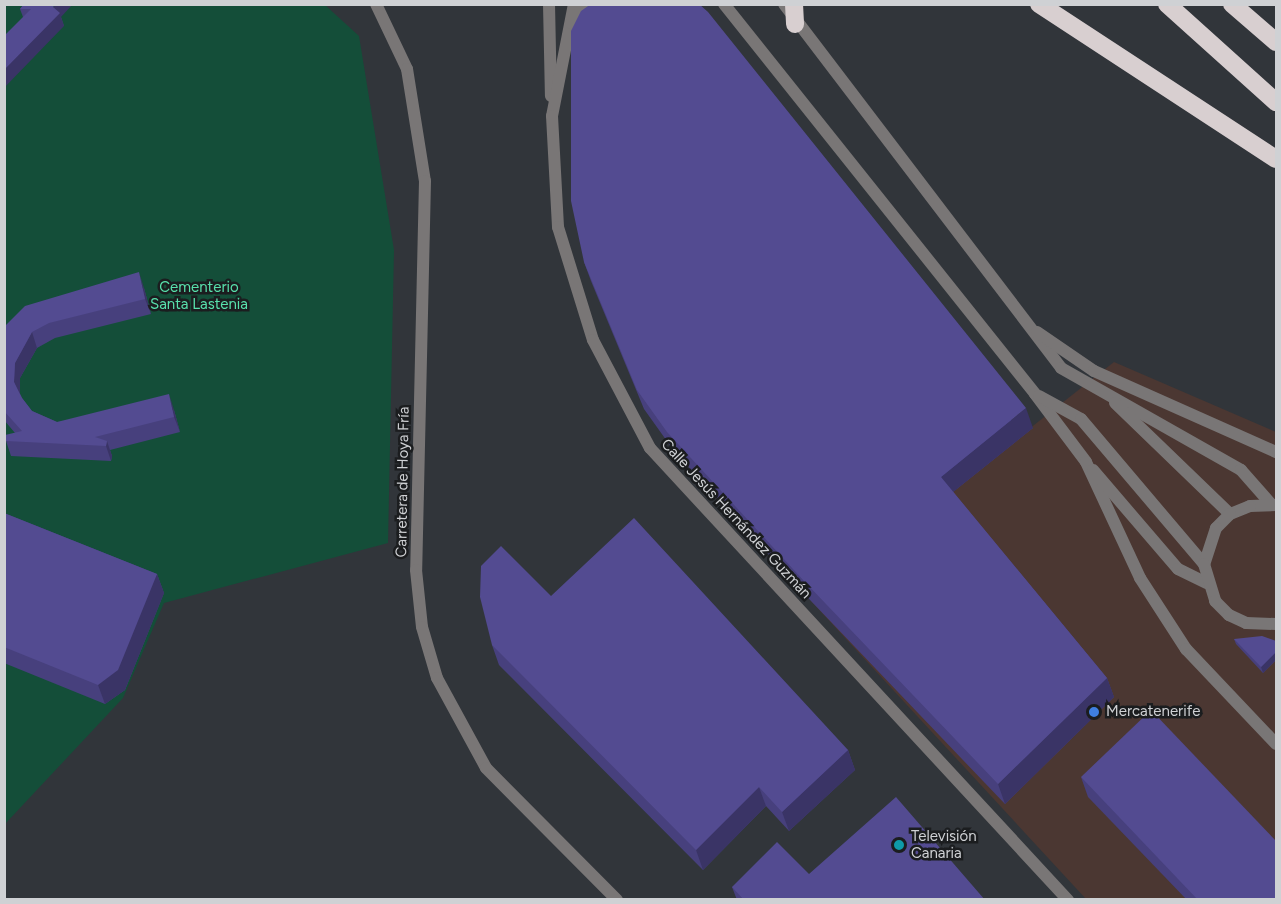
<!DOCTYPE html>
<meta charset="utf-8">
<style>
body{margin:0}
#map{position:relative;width:1281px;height:904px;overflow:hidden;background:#31353a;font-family:Figtree,sans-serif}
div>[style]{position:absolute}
.commercial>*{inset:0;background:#4b3732}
.green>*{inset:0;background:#144e39}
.minor>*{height:12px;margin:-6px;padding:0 6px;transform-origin:6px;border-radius:6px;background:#797676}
.motorway>*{height:18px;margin:-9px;padding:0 9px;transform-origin:9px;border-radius:9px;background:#d8cfd0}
.wall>*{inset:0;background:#47407d}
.shaded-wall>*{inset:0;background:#3a3466}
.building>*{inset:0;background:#534b91}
.dots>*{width:16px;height:16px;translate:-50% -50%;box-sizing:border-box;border:3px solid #1b1d1f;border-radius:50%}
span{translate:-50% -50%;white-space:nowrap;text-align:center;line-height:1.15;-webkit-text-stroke:5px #1b1d1f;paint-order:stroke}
.park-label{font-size:15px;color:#58e1ac}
.street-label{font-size:15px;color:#cfd1d4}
.poi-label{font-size:15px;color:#cfd1d4}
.left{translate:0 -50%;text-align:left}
.frame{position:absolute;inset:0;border:6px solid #cfd1d4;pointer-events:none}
</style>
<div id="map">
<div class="commercial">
<i style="clip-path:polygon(1114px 362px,1276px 432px,1276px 899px,1086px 899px,811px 601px)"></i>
</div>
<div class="green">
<i style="clip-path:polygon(5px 5px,325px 5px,359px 36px,394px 250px,388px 543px,164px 603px,123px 698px,5px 824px)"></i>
</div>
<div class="minor">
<i style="left:376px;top:4px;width:72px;rotate:64.5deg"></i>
<i style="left:407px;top:69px;width:113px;rotate:80.9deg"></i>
<i style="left:425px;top:181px;width:389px;rotate:91.3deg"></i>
<i style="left:416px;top:570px;width:57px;rotate:84deg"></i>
<i style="left:422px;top:627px;width:53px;rotate:73.6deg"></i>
<i style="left:437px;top:678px;width:102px;rotate:61.4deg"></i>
<i style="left:486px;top:768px;width:186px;rotate:45.2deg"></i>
<i style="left:549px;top:4px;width:92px;rotate:88.8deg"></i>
<i style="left:574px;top:4px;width:114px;rotate:101.1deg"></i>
<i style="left:552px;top:116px;width:111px;rotate:86.9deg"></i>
<i style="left:558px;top:227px;width:118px;rotate:72.8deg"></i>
<i style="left:593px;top:340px;width:122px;rotate:62.2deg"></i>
<i style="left:650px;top:448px;width:616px;rotate:47.24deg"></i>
<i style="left:724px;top:4px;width:499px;rotate:51.4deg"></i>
<i style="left:1035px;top:394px;width:85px;rotate:53.1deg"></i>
<i style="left:1086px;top:462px;width:128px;rotate:65deg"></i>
<i style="left:1140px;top:578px;width:85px;rotate:57.1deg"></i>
<i style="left:1186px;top:649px;width:131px;rotate:46.5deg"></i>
<i style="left:784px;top:4px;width:457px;rotate:52.7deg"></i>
<i style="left:1061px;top:368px;width:207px;rotate:29.5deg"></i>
<i style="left:1241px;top:470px;width:45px;rotate:48.6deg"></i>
<i style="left:571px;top:23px;width:25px;rotate:-50deg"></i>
<i style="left:1037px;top:332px;width:69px;rotate:34.4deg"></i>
<i style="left:1094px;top:371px;width:199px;rotate:24deg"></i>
<i style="left:1039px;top:396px;width:48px;rotate:28.7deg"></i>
<i style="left:1081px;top:419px;width:190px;rotate:49.7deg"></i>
<i style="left:1115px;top:403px;width:160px;rotate:44deg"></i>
<i style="left:1093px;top:470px;width:130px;rotate:49.4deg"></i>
<i style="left:1178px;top:569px;width:32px;rotate:26deg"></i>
<i style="left:1276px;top:505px;width:26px;rotate:178deg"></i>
<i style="left:1250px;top:506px;width:22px;rotate:158deg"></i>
<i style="left:1230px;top:514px;width:20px;rotate:135deg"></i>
<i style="left:1216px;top:528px;width:38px;rotate:108deg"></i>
<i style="left:1204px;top:564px;width:39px;rotate:73deg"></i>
<i style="left:1215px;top:601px;width:20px;rotate:45deg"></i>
<i style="left:1229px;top:615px;width:19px;rotate:25deg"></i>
<i style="left:1246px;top:623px;width:30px;rotate:2deg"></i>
</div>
<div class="motorway">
<i style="left:794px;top:4px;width:20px;rotate:87deg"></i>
<i style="left:1039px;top:4px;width:283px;rotate:33.2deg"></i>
<i style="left:1167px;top:4px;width:147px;rotate:42deg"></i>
<i style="left:1232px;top:4px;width:58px;rotate:40.8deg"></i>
</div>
<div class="wall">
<i style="clip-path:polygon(24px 4px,61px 17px,64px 26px,23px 17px,20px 9px)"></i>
<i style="clip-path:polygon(584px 262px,1033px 428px,953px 492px,1107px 678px,1114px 697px,1005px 804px,811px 601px,674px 451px,644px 409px,591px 281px)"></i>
<i style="clip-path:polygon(144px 288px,151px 314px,55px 338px,37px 348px,20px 378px,20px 394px,22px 398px,32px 411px,57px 422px,174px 410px,180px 432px,110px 450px,112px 456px,111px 461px,11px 456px,6px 441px,15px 433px,4px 420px,4px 327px)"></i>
<i style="clip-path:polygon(4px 513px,157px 574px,164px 593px,125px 690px,105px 704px,4px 663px)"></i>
<i style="clip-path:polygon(551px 596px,848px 750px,855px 770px,789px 831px,766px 806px,703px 870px,499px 665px,492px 645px)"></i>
<i style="clip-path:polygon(1234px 639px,1276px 641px,1276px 660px,1263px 673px,1236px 644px)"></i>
<i style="clip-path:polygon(1081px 777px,1276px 900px,1187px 900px,1088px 797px)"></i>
<i style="clip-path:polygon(809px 874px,985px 900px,737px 900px,732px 887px)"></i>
</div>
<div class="shaded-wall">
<i style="clip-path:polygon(56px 4px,73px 4px,61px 17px,64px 26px,4px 88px,4px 70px)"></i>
<i style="clip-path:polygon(139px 272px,144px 288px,151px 314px,145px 299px)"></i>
<i style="clip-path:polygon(32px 332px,37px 348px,20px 378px,20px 397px,14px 382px,15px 363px)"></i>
<i style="clip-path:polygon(169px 394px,174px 410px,180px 432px,174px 417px)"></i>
<i style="clip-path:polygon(1026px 408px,1033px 428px,948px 496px,941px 477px)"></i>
<i style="clip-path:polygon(107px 441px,112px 456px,111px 461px,106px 446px)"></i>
<i style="clip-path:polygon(157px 574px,164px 593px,125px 690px,105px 704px,98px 685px)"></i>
<i style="clip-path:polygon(1276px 652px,1276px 660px,1263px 673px,1261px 667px)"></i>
<i style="clip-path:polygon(1107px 678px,1114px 697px,1005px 804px,998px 784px)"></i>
<i style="clip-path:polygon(848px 750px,855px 770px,789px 831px,782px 812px)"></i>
<i style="clip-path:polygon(759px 787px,766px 806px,703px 870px,696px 850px)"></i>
</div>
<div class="building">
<i style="clip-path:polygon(24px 4px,56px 4px,53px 7px,60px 13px,4px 70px,4px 36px,31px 9px,20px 9px)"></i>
<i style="clip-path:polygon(591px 4px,699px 4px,708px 12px,1026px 408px,941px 477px,1107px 678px,998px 784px,804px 581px,667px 432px,637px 390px,584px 262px,571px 201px,571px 31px,581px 11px)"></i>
<i style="clip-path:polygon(139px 272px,145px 299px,49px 323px,32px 332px,15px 363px,14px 382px,22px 398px,32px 411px,57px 422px,169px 394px,174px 417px,95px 437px,107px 441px,106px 446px,6px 441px,5px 435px,22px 431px,4px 411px,4px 327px,25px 306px)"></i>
<i style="clip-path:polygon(4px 513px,157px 574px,118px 670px,98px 685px,4px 647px)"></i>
<i style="clip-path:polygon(634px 518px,848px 750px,782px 812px,759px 787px,696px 850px,492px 645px,480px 597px,481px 566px,501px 546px,551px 596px)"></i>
<i style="clip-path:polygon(1262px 636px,1276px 641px,1276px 652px,1261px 667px,1234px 639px)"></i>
<i style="clip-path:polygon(1151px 710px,1276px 841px,1276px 900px,1198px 900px,1081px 777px)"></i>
<i style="clip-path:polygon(896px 797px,985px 900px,744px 900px,732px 887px,777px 842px,809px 874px)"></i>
</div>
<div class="dots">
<i style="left:1094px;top:712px;background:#3f7fe0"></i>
<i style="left:899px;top:845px;background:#0f9aa8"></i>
</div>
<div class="park-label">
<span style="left:199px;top:296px">Cementerio<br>Santa Lastenia</span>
</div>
<div class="street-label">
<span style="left:403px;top:482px;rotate:-89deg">Carretera de Hoya Fría</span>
<span style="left:736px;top:519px;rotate:47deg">Calle Jesús Hernández Guzmán</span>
</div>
<div class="poi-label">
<span class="left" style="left:1106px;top:712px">Mercatenerife</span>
<span class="left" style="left:911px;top:845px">Televisión<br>Canaria</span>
</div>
<div class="frame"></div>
</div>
